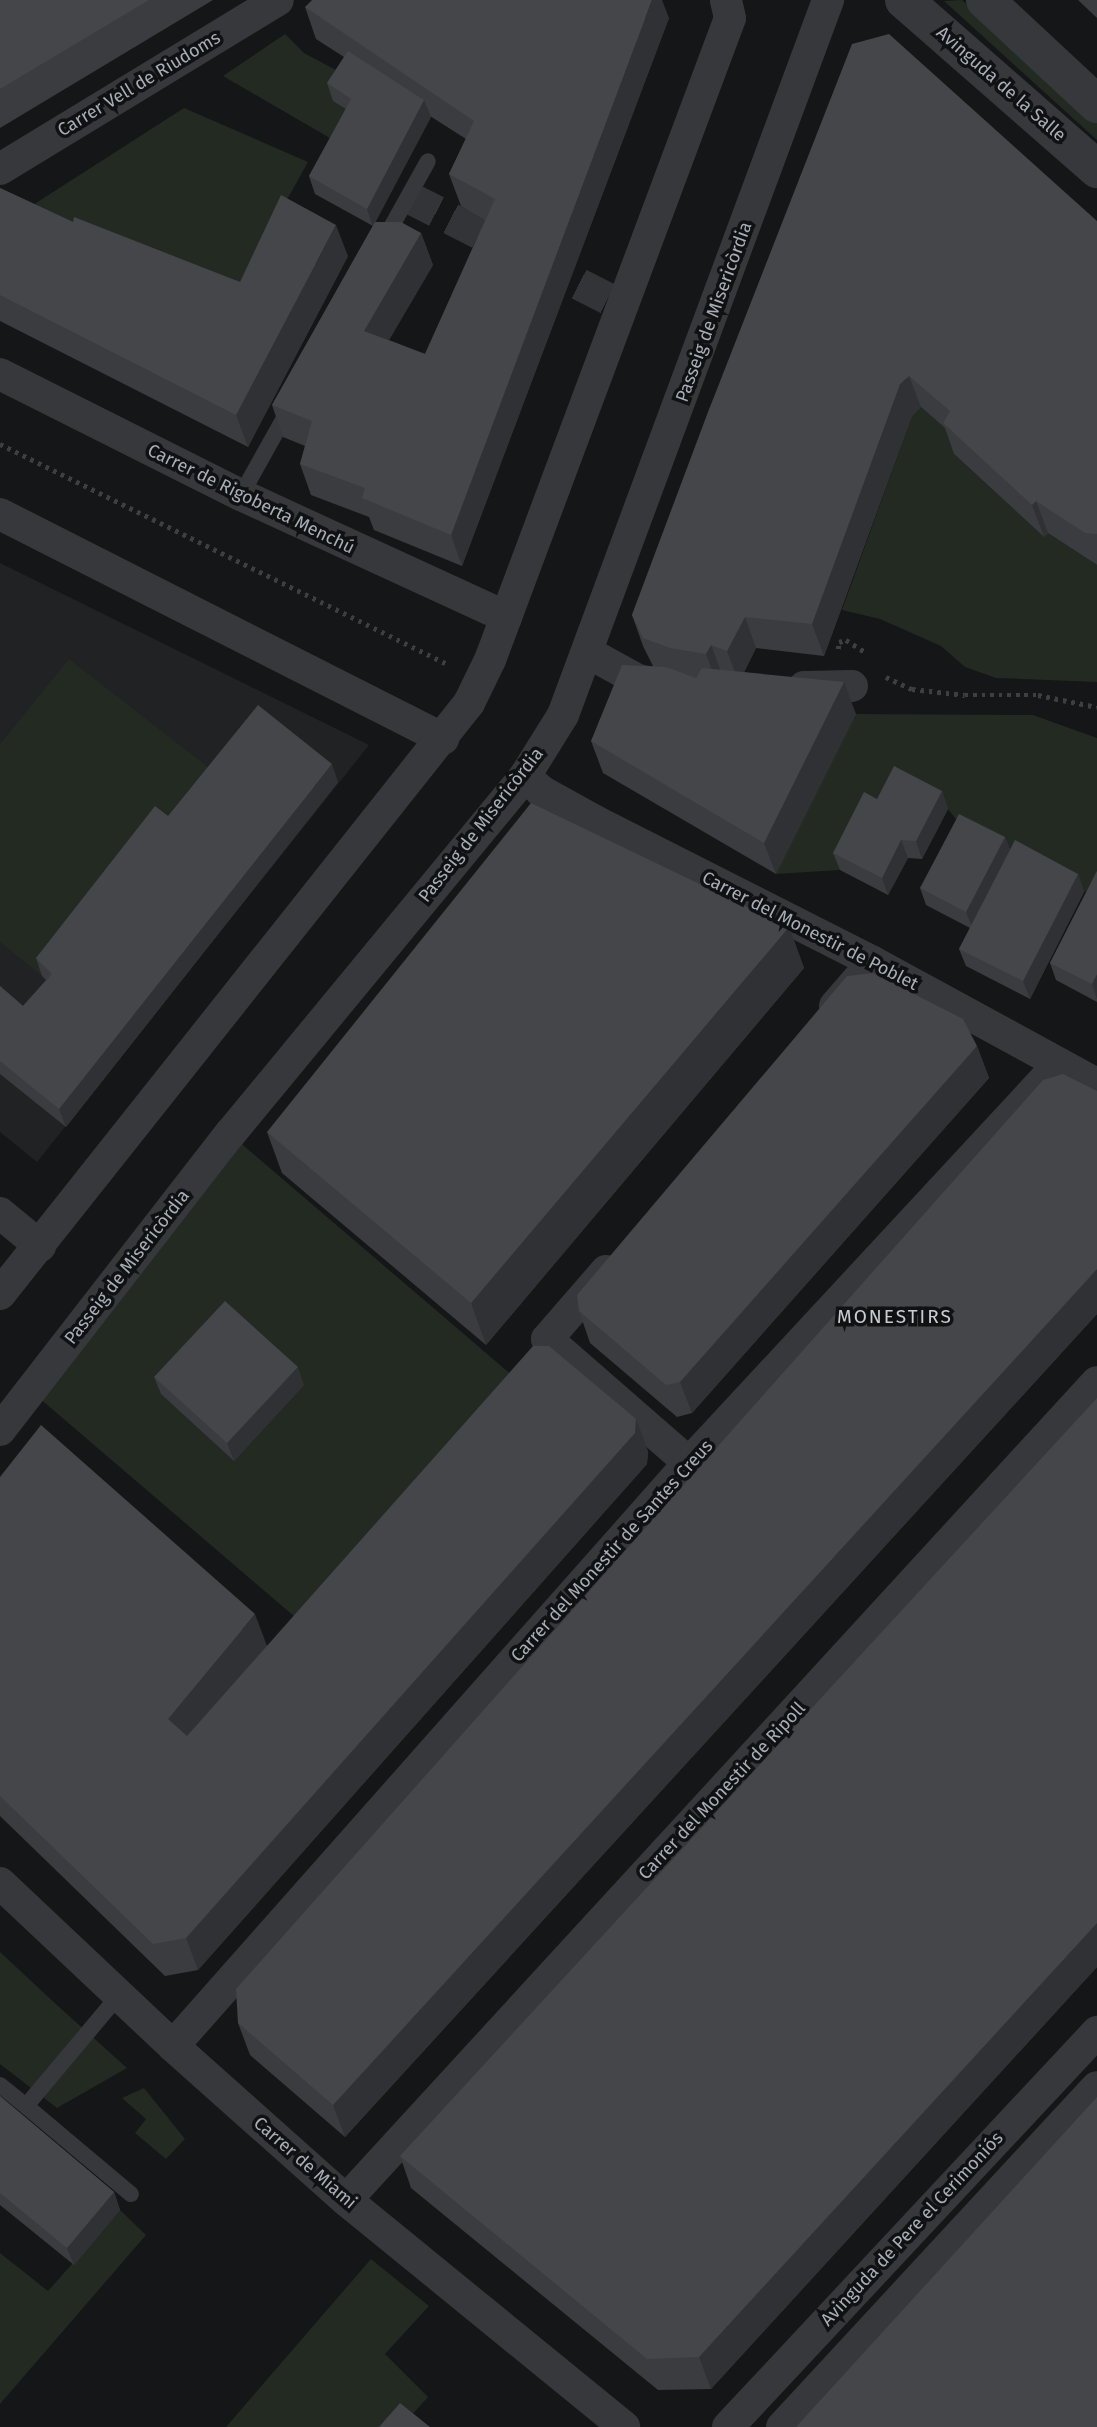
<!DOCTYPE html>
<html>
<head>
<meta charset="utf-8">
<style>
	body { margin:0 }
	#map { position:relative; width:1097px; height:2427px; overflow:hidden; background:#151617; font-family:"Fira Sans",sans-serif }
	div>[style] { position:absolute }
	[style*='--x'] { left:calc(var(--x)*1px); top:calc(var(--y)*1px); width:calc(var(--w)*1px); rotate:calc(var(--a)*1deg) }
	.built>* { inset:0; background:#212224 }
	.green>* { inset:0; background:#222a22 }
	.minor-tunnel>* { height:32px; margin-top:-16px; transform-origin:0; background:repeating-linear-gradient(90deg,#323437 0 32px,transparent 0 48px) }
	.path>* { height:4.5px; margin-top:-2.25px; transform-origin:0; background:repeating-linear-gradient(90deg,#3d3f43 0 3.5px,transparent 0 8.5px) }
	.service>* { height:16px; margin:-8px; padding:0 8px; transform-origin:8px; border-radius:8px; background:#36383c }
	.minor>* { height:32px; margin:-16px; padding:0 16px; transform-origin:16px; border-radius:16px; background:#36383c }
	.tertiary>* { height:38px; margin:-19px; padding:0 19px; transform-origin:19px; border-radius:19px; background:#36383c }
	.wall>* { inset:0; background:#3a3c40 }
	.shaded-wall>* { inset:0; background:#303134 }
	.building>* { inset:0; background:#44464a }
	span { translate:-50% -50%; white-space:nowrap; text-align:center; line-height:1.15; -webkit-text-stroke:7px #101112; paint-order:stroke }
	.street-label { font-size:18px; color:#a8aeb7 }
	.neighbourhood-label { font-size:19px; color:#c8cdd3; letter-spacing:2px }
</style>
</head>
<body>
<div id="map">
	<div class="built">
		<div style="clip-path:polygon(0 563px,369px 745px,37px 1162px,0 1132px)"></div>
	</div>
	<div class="green">
		<div style="clip-path:polygon(962px 0,1097px 122px,1097px 140px,944px 1px)"></div>
		<div style="clip-path:polygon(285px 34px,304px 53px,349px 77px,358px 117px,342px 145px,223px 76px)"></div>
		<div style="clip-path:polygon(184px 108px,308px 162px,279px 214px,252px 314px,11px 219px)"></div>
		<div style="clip-path:polygon(921px 407px,962px 442px,955px 455px,1044px 537px,1048px 533px,1097px 565px,1097px 682px,996px 678px,965px 667px,941px 646px,880px 619px,842px 610px,912px 416px)"></div>
		<div style="clip-path:polygon(69px 659px,208px 767px,42px 976px,0 942px,0 744px)"></div>
		<div style="clip-path:polygon(856px 714px,1033px 715px,1097px 738px,1097px 886px,1084px 892px,965px 831px,948px 809px,840px 870px,776px 874px)"></div>
		<div style="clip-path:polygon(230px 1134px,534px 1394px,316px 1635px,31px 1391px)"></div>
		<div style="clip-path:polygon(0 1952px,58px 2006px,127px 2068px,57px 2108px,0 2064px)"></div>
		<div style="clip-path:polygon(144px 2088px,185px 2139px,166px 2159px,135px 2133px,146px 2119px,122px 2098px)"></div>
		<div style="clip-path:polygon(120px 2210px,146px 2235px,0 2404px,0 2253px,48px 2291px)"></div>
		<div style="clip-path:polygon(371px 2259px,429px 2306px,385px 2354px,428px 2397px,401px 2427px,226px 2427px)"></div>
	</div>
	<div class="minor-tunnel">
		<div style="--x:408;--y:197;--w:242;--a:27"></div>
	</div>
	<div class="path">
		<div style="--x:0;--y:444;--w:499;--a:26.2"></div>
		<div style="--x:838;--y:649;--w:7;--a:-82"></div>
		<div style="--x:839;--y:642;--w:7;--a:-16"></div>
		<div style="--x:846;--y:640;--w:22;--a:32"></div>
		<div style="--x:886;--y:677;--w:29;--a:25"></div>
		<div style="--x:912;--y:689;--w:53;--a:6.5"></div>
		<div style="--x:965;--y:695;--w:73;--a:0"></div>
		<div style="--x:1038;--y:695;--w:60;--a:11.5"></div>
	</div>
	<div class="service">
		<div style="--x:384;--y:240;--w:90;--a:-60.9"></div>
		<div style="--x:241;--y:495;--w:98;--a:-60.8"></div>
		<div style="--x:0;--y:2085;--w:33;--a:39"></div>
		<div style="--x:26;--y:2106;--w:145;--a:-50"></div>
		<div style="--x:26;--y:2106;--w:137;--a:40"></div>
	</div>
	<div class="minor">
		<div style="--x:0;--y:169;--w:325;--a:-31.3"></div>
		<div style="--x:0;--y:374;--w:270;--a:26.7"></div>
		<div style="--x:241;--y:495;--w:292;--a:24.7"></div>
		<div style="--x:0;--y:514;--w:497;--a:26.9"></div>
		<div style="--x:587;--y:652;--w:58;--a:28.8"></div>
		<div style="--x:638;--y:680;--w:21;--a:11"></div>
		<div style="--x:804;--y:687;--w:48;--a:-1.2"></div>
		<div style="--x:525;--y:776;--w:22;--a:43"></div>
		<div style="--x:541;--y:791;--w:64;--a:29"></div>
		<div style="--x:597;--y:822;--w:309;--a:26.9"></div>
		<div style="--x:873;--y:962;--w:255;--a:28.6"></div>
		<div style="--x:835;--y:1006;--w:58;--a:-49.2"></div>
		<div style="--x:0;--y:1213;--w:52;--a:39.5"></div>
		<div style="--x:606;--y:1271;--w:90;--a:130.9"></div>
		<div style="--x:547;--y:1339;--w:189;--a:41.1"></div>
		<div style="--x:0;--y:1294;--w:754;--a:-51.57"></div>
		<div style="--x:469;--y:703;--w:48;--a:-64"></div>
		<div style="--x:490;--y:660;--w:685;--a:-69.5"></div>
		<div style="--x:730;--y:18;--w:18;--a:-103"></div>
		<div style="--x:0;--y:1430;--w:375;--a:-52.2"></div>
		<div style="--x:230;--y:1134;--w:464;--a:-50.5"></div>
		<div style="--x:525;--y:776;--w:72;--a:-58.1"></div>
		<div style="--x:563;--y:715;--w:763;--a:-69.66"></div>
		<div style="--x:0;--y:1883;--w:238;--a:43.3"></div>
		<div style="--x:173;--y:2046;--w:232;--a:41.7"></div>
		<div style="--x:346;--y:2200;--w:359;--a:39.2"></div>
		<div style="--x:173;--y:2046;--w:779;--a:-48.49"></div>
		<div style="--x:689;--y:1463;--w:544;--a:-47.16"></div>
		<div style="--x:346;--y:2200;--w:1110;--a:-47.45"></div>
		<div style="--x:728;--y:2427;--w:541;--a:-46.95"></div>
		<div style="--x:782;--y:2427;--w:463;--a:-47.2"></div>
	</div>
	<div class="tertiary">
		<div style="--x:904;--y:0;--w:257;--a:41.2"></div>
		<div style="--x:985;--y:0;--w:153;--a:42.9"></div>
	</div>
	<div class="wall">
		<div style="clip-path:polygon(0 0,213px 0,0 128px)"></div>
		<div style="clip-path:polygon(1078px 0,1097px 0,1097px 18px)"></div>
		<div style="clip-path:polygon(evenodd,305px 7px,669px 18px,462px 566px,374px 530px,369px 517px,311px 495px,300px 464px,305px 446px,283px 437px,272px 405px,373px 226px,315px 194px,309px 176px,346px 109px,333px 101px,327px 83px,344px 57px,316px 39px,305px 7px,430px 116px,466px 139px,449px 174px,461px 206px,485px 220px,425px 354px,389px 340px,433px 265px,421px 233px,375px 222px,431px 117px,430px 116px)"></div>
		<div style="clip-path:polygon(0 188px,73px 222px,240px 282px,348px 256px,248px 447px,0 321px)"></div>
		<div style="clip-path:polygon(1097px 221px,1097px 565px,1048px 533px,1044px 537px,954px 454px,945px 428px,921px 407px,912px 416px,824px 656px,756px 648px,744px 672px,856px 714px,776px 874px,603px 773px,591px 741px,653px 666px,643px 646px,632px 615px,710px 407px)"></div>
		<div style="clip-path:polygon(338px 782px,66px 1127px,0 1074px,0 986px,23px 1006px,46px 980px,42px 976px,36px 958px,168px 816px)"></div>
		<div style="clip-path:polygon(942px 791px,948px 809px,922px 859px,908px 858px,888px 895px,840px 870px,833px 853px,877px 799px)"></div>
		<div style="clip-path:polygon(1005px 837px,1010px 850px,1078px 874px,1084px 892px,1030px 999px,966px 966px,959px 949px,970px 928px,926px 905px,920px 888px)"></div>
		<div style="clip-path:polygon(1097px 871px,1097px 1002px,1056px 980px,1050px 963px)"></div>
		<div style="clip-path:polygon(789px 927px,804px 968px,486px 1345px,282px 1173px,267px 1132px)"></div>
		<div style="clip-path:polygon(977px 1046px,989px 1078px,692px 1413px,677px 1417px,590px 1343px,579px 1311px)"></div>
		<div style="clip-path:polygon(1097px 1091px,1097px 1314px,345px 2137px,250px 2055px,238px 2023px)"></div>
		<div style="clip-path:polygon(154px 1377px,304px 1385px,234px 1461px,161px 1394px)"></div>
		<div style="clip-path:polygon(1097px 1398px,1097px 1967px,711px 2389px,658px 2390px,411px 2188px,400px 2156px)"></div>
		<div style="clip-path:polygon(648px 1451px,647px 1464px,198px 1970px,165px 1976px,0 1816px,0 1477px,267px 1646px)"></div>
		<div style="clip-path:polygon(0 2096px,114px 2192px,120px 2210px,74px 2265px,0 2205px)"></div>
	</div>
	<div class="shaded-wall">
		<div style="clip-path:polygon(652px 0,662px 0,669px 18px,462px 566px,451px 535px)"></div>
		<div style="clip-path:polygon(424px 100px,431px 117px,373px 227px,367px 209px)"></div>
		<div style="clip-path:polygon(336px 225px,348px 256px,248px 447px,236px 415px)"></div>
		<div style="clip-path:polygon(421px 233px,433px 265px,376px 362px,364px 331px)"></div>
		<div style="clip-path:polygon(909px 376px,921px 407px,912px 416px,824px 656px,812px 624px,900px 384px)"></div>
		<div style="clip-path:polygon(1036px 501px,1048px 533px,1044px 537px,1032px 505px)"></div>
		<div style="clip-path:polygon(745px 617px,756px 648px,739px 683px,727px 651px)"></div>
		<div style="clip-path:polygon(711px 645px,723px 677px,718px 686px,706px 654px)"></div>
		<div style="clip-path:polygon(844px 682px,856px 714px,776px 874px,764px 843px)"></div>
		<div style="clip-path:polygon(332px 764px,338px 782px,66px 1127px,59px 1109px)"></div>
		<div style="clip-path:polygon(942px 791px,948px 809px,922px 859px,916px 841px)"></div>
		<div style="clip-path:polygon(1005px 837px,1012px 855px,973px 930px,966px 912px)"></div>
		<div style="clip-path:polygon(901px 840px,908px 858px,888px 895px,882px 878px)"></div>
		<div style="clip-path:polygon(1078px 874px,1084px 892px,1030px 999px,1023px 981px)"></div>
		<div style="clip-path:polygon(789px 927px,804px 968px,486px 1345px,471px 1303px)"></div>
		<div style="clip-path:polygon(1097px 974px,1097px 999px,1092px 984px)"></div>
		<div style="clip-path:polygon(977px 1046px,989px 1078px,692px 1413px,680px 1382px)"></div>
		<div style="clip-path:polygon(1097px 1269px,1097px 1314px,345px 2137px,333px 2105px)"></div>
		<div style="clip-path:polygon(298px 1367px,304px 1385px,234px 1461px,227px 1443px)"></div>
		<div style="clip-path:polygon(636px 1419px,648px 1451px,647px 1464px,198px 1970px,186px 1938px)"></div>
		<div style="clip-path:polygon(255px 1614px,267px 1646px,179px 1751px,168px 1719px)"></div>
		<div style="clip-path:polygon(1097px 1923px,1097px 1967px,711px 2389px,699px 2357px)"></div>
		<div style="clip-path:polygon(114px 2192px,120px 2210px,74px 2265px,67px 2248px)"></div>
	</div>
	<div class="building">
		<div style="clip-path:polygon(0 0,149px 0,0 89px)"></div>
		<div style="clip-path:polygon(312px 0,652px 0,451px 535px,362px 498px,365px 488px,300px 464px,312px 421px,272px 405px,375px 222px,401px 222px,421px 233px,364px 331px,425px 354px,495px 199px,449px 174px,474px 121px,305px 7px)"></div>
		<div style="clip-path:polygon(889px 34px,1097px 221px,1097px 534px,1085px 533px,1036px 501px,1032px 505px,943px 423px,950px 411px,909px 376px,900px 384px,812px 624px,745px 617px,727px 651px,711px 645px,706px 654px,670px 648px,643px 638px,632px 615px,710px 407px,852px 44px)"></div>
		<div style="clip-path:polygon(348px 51px,424px 100px,367px 209px,309px 176px,351px 99px,327px 83px)"></div>
		<div style="clip-path:polygon(0 188px,73px 222px,74px 217px,240px 282px,281px 195px,336px 225px,236px 415px,0 295px)"></div>
		<div style="clip-path:polygon(622px 665px,666px 667px,696px 678px,702px 668px,844px 682px,764px 843px,591px 741px)"></div>
		<div style="clip-path:polygon(258px 705px,332px 764px,59px 1109px,0 1061px,0 986px,23px 1006px,52px 974px,36px 958px,155px 806px,168px 816px)"></div>
		<div style="clip-path:polygon(894px 766px,942px 791px,916px 841px,901px 840px,882px 878px,833px 853px,864px 792px,877px 799px)"></div>
		<div style="clip-path:polygon(531px 803px,789px 927px,471px 1303px,267px 1132px)"></div>
		<div style="clip-path:polygon(959px 814px,1005px 837px,966px 912px,920px 888px)"></div>
		<div style="clip-path:polygon(1015px 840px,1078px 874px,1023px 981px,959px 949px)"></div>
		<div style="clip-path:polygon(1097px 871px,1097px 974px,1092px 984px,1050px 963px)"></div>
		<div style="clip-path:polygon(873px 973px,963px 1019px,977px 1046px,680px 1382px,666px 1385px,579px 1311px,577px 1295px,847px 976px)"></div>
		<div style="clip-path:polygon(1063px 1074px,1097px 1091px,1097px 1269px,333px 2105px,238px 2023px,236px 1989px,1043px 1080px)"></div>
		<div style="clip-path:polygon(225px 1301px,298px 1367px,227px 1443px,154px 1377px)"></div>
		<div style="clip-path:polygon(533px 1346px,549px 1346px,636px 1419px,635px 1433px,186px 1938px,153px 1944px,0 1796px,0 1477px,41px 1425px,255px 1614px,168px 1719px,187px 1736px)"></div>
		<div style="clip-path:polygon(1097px 1398px,1097px 1923px,699px 2357px,647px 2359px,400px 2156px)"></div>
		<div style="clip-path:polygon(0 2096px,114px 2192px,67px 2248px,0 2193px)"></div>
		<div style="clip-path:polygon(1097px 2097px,1097px 2427px,796px 2427px)"></div>
		<div style="clip-path:polygon(400px 2403px,430px 2427px,379px 2427px)"></div>
	</div>
	<div class="street-label">
		<span style="left:139px;top:84px;rotate:-31deg">Carrer Vell de Riudoms</span>
		<span style="left:1001px;top:84px;rotate:41deg">Avinguda de la Salle</span>
		<span style="left:714px;top:312px;rotate:-70deg">Passeig de Misericòrdia</span>
		<span style="left:251px;top:499px;rotate:26deg">Carrer de Rigoberta Menchú</span>
		<span style="left:481px;top:825px;rotate:-52deg">Passeig de Misericòrdia</span>
		<span style="left:810px;top:931px;rotate:27deg">Carrer del Monestir de Poblet</span>
		<span style="left:127px;top:1267px;rotate:-52deg">Passeig de Misericòrdia</span>
		<span style="left:612px;top:1551px;rotate:-48deg">Carrer del Monestir de Santes Creus</span>
		<span style="left:722px;top:1791px;rotate:-47deg">Carrer del Monestir de Ripoll</span>
		<span style="left:305px;top:2163px;rotate:41deg">Carrer de Miami</span>
		<span style="left:912px;top:2229px;rotate:-47deg">Avinguda de Pere el Cerimoniós</span>
	</div>
	<div class="neighbourhood-label">
		<span style="left:895px;top:1317px">MONESTIRS</span>
	</div>
</div>
</body>
</html>
